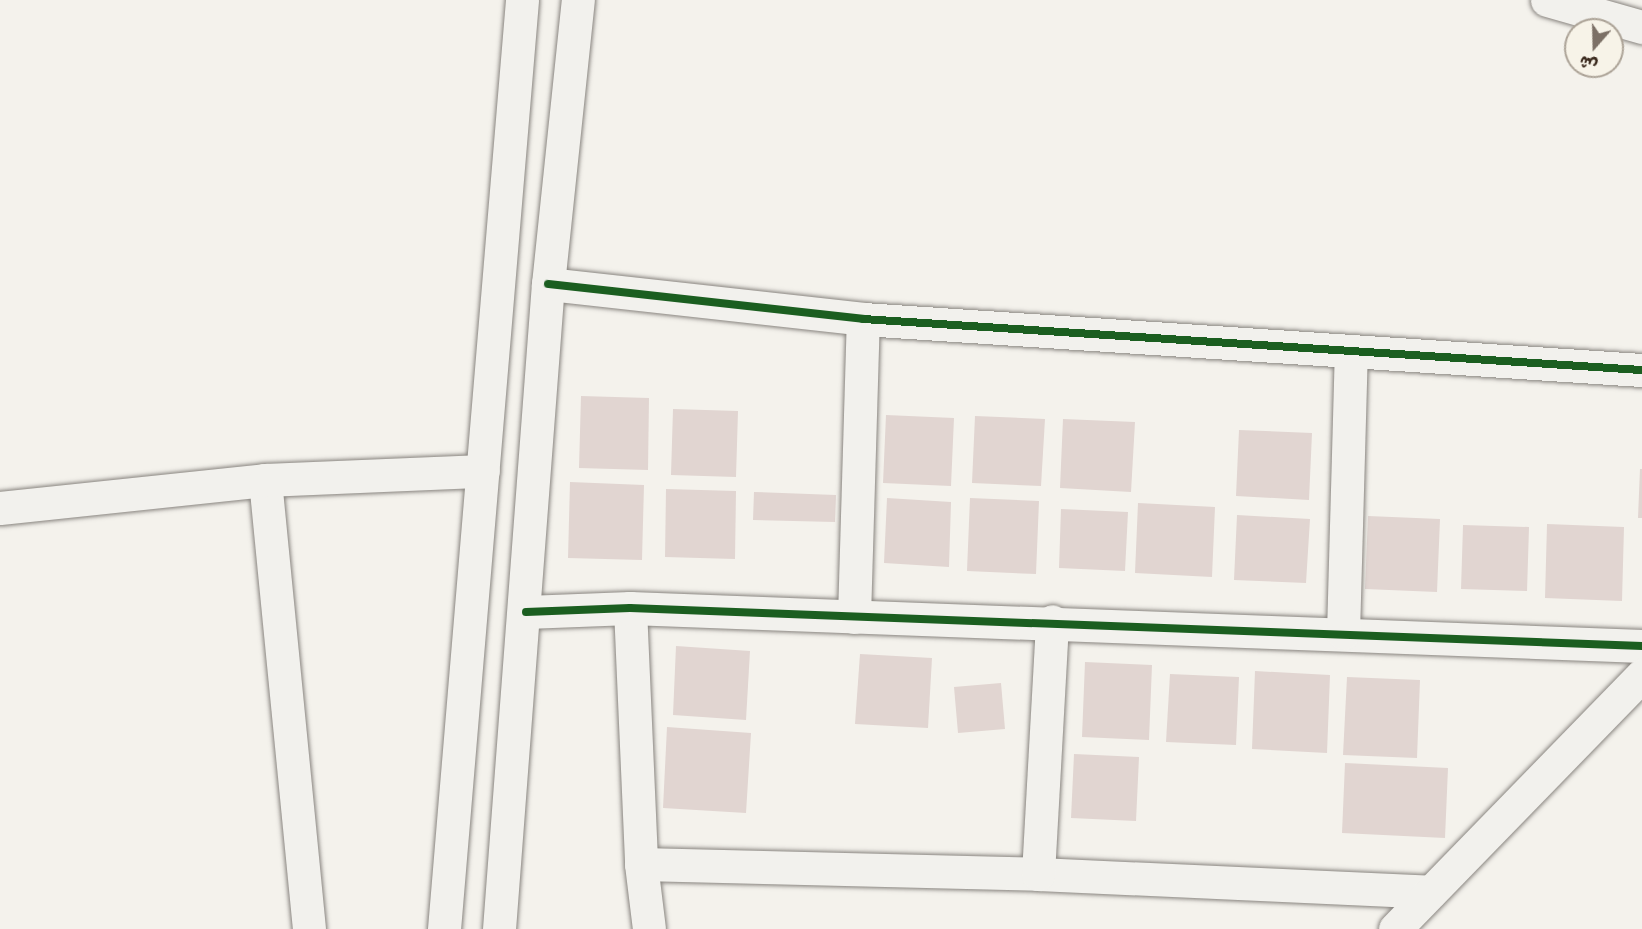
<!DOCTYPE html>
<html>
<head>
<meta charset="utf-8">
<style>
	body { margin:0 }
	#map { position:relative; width:1642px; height:929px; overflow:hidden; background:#f4f2ec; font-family:Pangolin,"Playpen Sans Arabic",sans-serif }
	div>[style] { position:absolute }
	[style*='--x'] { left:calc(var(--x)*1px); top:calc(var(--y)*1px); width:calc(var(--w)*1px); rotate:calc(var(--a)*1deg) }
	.building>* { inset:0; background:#e1d5d1 }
	.roads { filter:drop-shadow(0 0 2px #898580) drop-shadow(0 0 2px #898580) }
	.minor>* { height:33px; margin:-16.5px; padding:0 16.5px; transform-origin:16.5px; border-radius:16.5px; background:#f2f1ed }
	.major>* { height:33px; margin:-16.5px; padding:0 16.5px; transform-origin:16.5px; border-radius:16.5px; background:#f2f1ed }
	.cycleway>* { height:8px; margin:-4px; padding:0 4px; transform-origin:4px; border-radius:4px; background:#1b5e20 }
	span { translate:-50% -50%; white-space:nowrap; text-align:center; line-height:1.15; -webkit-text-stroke:4.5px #f7f3e8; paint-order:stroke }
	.north { position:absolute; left:1564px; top:18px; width:60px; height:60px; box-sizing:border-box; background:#f7f3e8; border:2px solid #aca397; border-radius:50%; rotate:200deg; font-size:16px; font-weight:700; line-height:24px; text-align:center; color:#3b2a1e }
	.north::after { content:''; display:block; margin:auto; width:21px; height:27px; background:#7c7066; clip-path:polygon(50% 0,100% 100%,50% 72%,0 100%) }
</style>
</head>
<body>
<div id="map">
	<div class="building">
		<div style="clip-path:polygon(581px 396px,649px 398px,648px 470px,579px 468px)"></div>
		<div style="clip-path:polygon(673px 409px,738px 411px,736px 477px,671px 475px)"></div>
		<div style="clip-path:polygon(886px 415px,954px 418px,951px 486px,883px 483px)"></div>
		<div style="clip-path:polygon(975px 416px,1045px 419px,1041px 486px,972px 483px)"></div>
		<div style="clip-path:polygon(1063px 419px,1135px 422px,1131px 492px,1060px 488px)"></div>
		<div style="clip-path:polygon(1239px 430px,1312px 433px,1309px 500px,1236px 496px)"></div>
		<div style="clip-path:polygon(1640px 469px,1642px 469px,1642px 518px,1638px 518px)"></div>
		<div style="clip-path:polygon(570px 482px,644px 485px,642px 560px,568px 558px)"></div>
		<div style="clip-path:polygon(666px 489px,736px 491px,735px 559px,665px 557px)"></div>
		<div style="clip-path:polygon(754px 492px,836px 495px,835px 522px,753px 520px)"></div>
		<div style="clip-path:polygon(887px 498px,951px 502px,949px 567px,884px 563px)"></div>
		<div style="clip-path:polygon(970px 498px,1039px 501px,1036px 574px,967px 571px)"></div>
		<div style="clip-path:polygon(1138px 503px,1215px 507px,1212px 577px,1135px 573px)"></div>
		<div style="clip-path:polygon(1061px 509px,1128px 512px,1125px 571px,1059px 568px)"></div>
		<div style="clip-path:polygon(1237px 515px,1310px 519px,1306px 583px,1234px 580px)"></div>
		<div style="clip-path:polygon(1368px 516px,1440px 519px,1437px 592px,1365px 589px)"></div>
		<div style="clip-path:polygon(1547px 524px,1624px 527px,1622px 601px,1545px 598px)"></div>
		<div style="clip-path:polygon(1463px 525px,1529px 527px,1527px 591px,1461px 589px)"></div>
		<div style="clip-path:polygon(676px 646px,750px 651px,746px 720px,673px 715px)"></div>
		<div style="clip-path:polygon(860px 654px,932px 658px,928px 728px,855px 724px)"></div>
		<div style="clip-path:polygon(1085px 662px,1152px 665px,1149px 740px,1082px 737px)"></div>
		<div style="clip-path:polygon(1255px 671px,1330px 675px,1327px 753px,1252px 749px)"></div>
		<div style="clip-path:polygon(1170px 674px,1239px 677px,1236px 745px,1166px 742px)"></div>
		<div style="clip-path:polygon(1347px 677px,1420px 680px,1417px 758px,1343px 755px)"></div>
		<div style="clip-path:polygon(1001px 683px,1005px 729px,958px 733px,954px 687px)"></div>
		<div style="clip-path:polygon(667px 727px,751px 733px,746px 813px,663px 808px)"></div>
		<div style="clip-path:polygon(1074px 754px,1139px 757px,1136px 821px,1071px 818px)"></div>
		<div style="clip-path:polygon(1345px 763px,1448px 768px,1445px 838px,1342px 833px)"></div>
	</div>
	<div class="roads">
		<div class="minor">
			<div style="--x:548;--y:284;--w:317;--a:6.3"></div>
			<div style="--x:863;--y:319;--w:781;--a:3.75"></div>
			<div style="--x:265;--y:480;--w:451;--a:84.4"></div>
			<div style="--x:0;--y:508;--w:266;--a:-6"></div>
			<div style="--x:265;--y:480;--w:218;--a:-2.4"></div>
			<div style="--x:630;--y:608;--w:256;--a:87.5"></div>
			<div style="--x:641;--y:864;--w:65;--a:83"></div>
			<div style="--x:526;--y:612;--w:104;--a:-2.2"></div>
			<div style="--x:630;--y:608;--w:1013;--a:2.15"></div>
			<div style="--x:854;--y:617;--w:298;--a:-88.3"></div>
			<div style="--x:1343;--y:633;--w:282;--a:-88.4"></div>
			<div style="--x:641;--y:864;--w:397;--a:1.4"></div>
			<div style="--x:1038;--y:874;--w:393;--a:2.6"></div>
			<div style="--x:1038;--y:874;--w:253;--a:-86.8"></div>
			<div style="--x:444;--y:929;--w:932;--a:-85.2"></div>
			<div style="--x:499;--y:929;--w:647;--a:-85.66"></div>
			<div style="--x:548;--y:284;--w:286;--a:-84"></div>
			<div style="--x:1395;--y:929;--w:354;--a:-45.8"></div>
		</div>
		<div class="major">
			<div style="--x:1547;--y:0;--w:99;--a:15.9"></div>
		</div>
	</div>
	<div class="cycleway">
		<div style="--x:548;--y:284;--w:317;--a:6.3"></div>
		<div style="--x:863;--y:319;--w:781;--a:3.75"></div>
		<div style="--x:526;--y:612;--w:104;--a:-2.2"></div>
		<div style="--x:630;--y:608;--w:1013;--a:2.15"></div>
	</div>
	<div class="north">ش</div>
</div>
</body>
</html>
